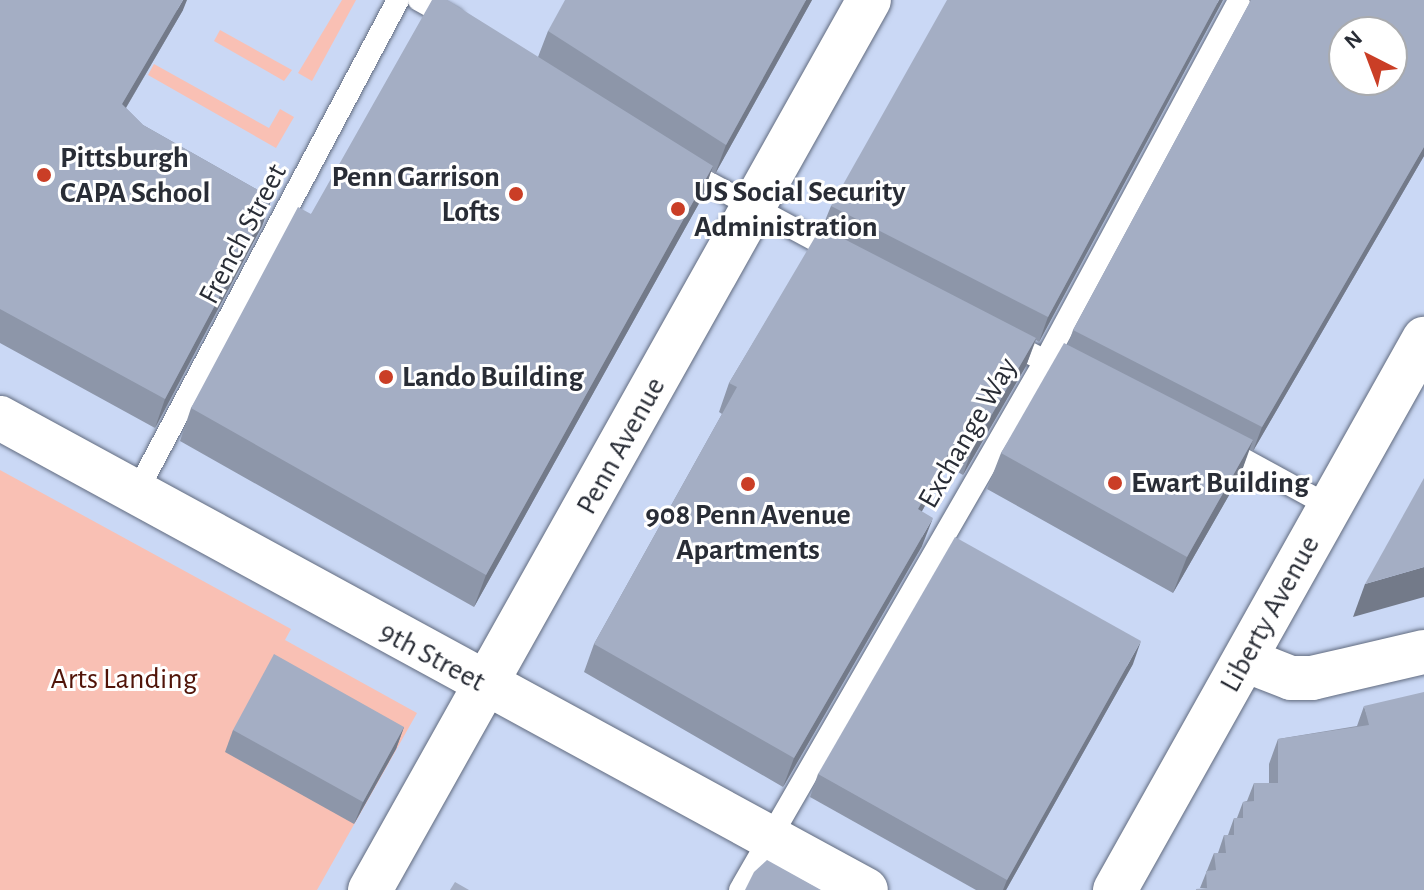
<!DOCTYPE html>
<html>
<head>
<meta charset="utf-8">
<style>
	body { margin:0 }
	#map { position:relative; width:1424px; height:890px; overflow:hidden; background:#d9e4fb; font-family:"Alegreya Sans",sans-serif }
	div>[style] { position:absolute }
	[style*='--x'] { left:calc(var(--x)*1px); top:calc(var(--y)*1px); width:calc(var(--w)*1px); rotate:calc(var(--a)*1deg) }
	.built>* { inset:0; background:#cad8f5 }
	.green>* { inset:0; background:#f9c0b4 }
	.roads { filter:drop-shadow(0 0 2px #616b7f) drop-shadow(0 0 2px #616b7f) }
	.service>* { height:22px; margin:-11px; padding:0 11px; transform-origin:11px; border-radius:11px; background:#fff }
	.tertiary>* { height:44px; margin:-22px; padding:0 22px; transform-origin:22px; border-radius:22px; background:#fff }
	.secondary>* { height:44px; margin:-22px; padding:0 22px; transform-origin:22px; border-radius:22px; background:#fff }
	.primary>* { height:44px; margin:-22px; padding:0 22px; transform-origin:22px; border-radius:22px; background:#fff }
	.wall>* { inset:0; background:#8d96a9 }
	.shaded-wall>* { inset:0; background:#737a89 }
	.building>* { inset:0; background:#a4aec4 }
	.dots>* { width:22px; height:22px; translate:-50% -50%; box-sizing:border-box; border:4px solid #fff; border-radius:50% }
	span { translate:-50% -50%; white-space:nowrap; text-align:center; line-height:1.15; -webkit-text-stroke:6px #fff; paint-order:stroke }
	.poi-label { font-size:30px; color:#292d36; font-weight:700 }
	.left { translate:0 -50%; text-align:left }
	.right { translate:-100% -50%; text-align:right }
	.street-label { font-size:30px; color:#292d36 }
	.park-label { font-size:30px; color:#511409 }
	.north { position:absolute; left:1328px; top:16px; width:80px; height:80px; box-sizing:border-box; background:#fff; border:2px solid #a9abaf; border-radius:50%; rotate:318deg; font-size:22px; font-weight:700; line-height:32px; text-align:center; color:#292d36 }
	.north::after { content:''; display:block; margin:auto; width:28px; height:36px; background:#ca3e26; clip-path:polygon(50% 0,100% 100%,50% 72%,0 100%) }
</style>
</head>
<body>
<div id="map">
	<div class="built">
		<div style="clip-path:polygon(evenodd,0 0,1424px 0,1424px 890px,0 890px,0 0,1344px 32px,1392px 32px,1392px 80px,1344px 80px,1344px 32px)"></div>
	</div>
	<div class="green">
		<div style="clip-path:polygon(342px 0,356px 0,312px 81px,298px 73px)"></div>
		<div style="clip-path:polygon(220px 30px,292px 70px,284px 81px,214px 41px)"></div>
		<div style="clip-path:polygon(154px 64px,269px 128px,280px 109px,294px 117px,276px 148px,148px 75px)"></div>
		<div style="clip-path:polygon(0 470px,291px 629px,285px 640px,417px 713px,317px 890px,0 890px)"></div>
	</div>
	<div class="roads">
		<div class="service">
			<div style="--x:419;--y:0;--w:39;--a:29"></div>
			<div style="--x:683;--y:169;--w:177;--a:28.3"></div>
			<div style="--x:1004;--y:340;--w:82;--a:26.9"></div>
			<div style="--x:1219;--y:446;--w:125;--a:28.6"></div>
			<div style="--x:136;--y:493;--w:558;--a:-62.01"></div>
			<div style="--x:740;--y:890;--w:611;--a:-60.03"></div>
			<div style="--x:1045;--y:361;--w:410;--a:-61.7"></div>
		</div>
		<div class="tertiary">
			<div style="--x:0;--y:418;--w:986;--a:28.59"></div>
			<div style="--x:370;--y:890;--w:1020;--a:-60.72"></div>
		</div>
		<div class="secondary">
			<div style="--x:1245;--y:660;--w:49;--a:21.4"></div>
			<div style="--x:1291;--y:678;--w:21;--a:0"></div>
			<div style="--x:1312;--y:678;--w:115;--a:-13.1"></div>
		</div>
		<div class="primary">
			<div style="--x:1115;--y:890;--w:632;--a:-60.72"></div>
		</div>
	</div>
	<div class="wall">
		<div style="clip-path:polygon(0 0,183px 10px,126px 108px,143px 125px,272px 198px,262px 226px,155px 428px,0 343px)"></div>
		<div style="clip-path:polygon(812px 0,715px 174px,711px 171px,702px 198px,474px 607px,180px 441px,191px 408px,311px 214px,538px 57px,548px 31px)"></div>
		<div style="clip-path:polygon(1223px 0,1039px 342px,1036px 340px,1026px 366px,963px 475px,947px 466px,922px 511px,922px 546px,783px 787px,584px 672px,594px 644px,722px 414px,719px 412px,729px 383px,822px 228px,831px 206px)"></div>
		<div style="clip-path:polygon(1249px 0,1424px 0,1424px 156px,1253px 451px,1249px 449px,1240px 476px,1173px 593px,987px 489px,1001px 453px,1068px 345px,1073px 330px,1250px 2px)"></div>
		<div style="clip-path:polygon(1133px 664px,1006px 890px,976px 890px,810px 797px,818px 774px)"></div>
		<div style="clip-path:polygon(1364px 706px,1424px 890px,1200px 888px,1214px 853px,1218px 853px,1224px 835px,1228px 835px,1234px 818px,1237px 818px,1243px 802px,1247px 801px,1254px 783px,1269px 783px,1269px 764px,1278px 739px,1357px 726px)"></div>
		<div style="clip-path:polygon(404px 727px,396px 749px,354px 824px,225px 752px,233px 730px)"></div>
	</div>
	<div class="shaded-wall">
		<div style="clip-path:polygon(183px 0,187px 0,183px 10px,111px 133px,122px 104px)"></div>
		<div style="clip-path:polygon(806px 0,812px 0,715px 174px,726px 145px)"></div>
		<div style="clip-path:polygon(1219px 0,1223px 0,1039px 342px,1048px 317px)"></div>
		<div style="clip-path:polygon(1424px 147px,1424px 156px,1253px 451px,1262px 427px)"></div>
		<div style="clip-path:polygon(713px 166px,702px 198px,474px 607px,486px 575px)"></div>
		<div style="clip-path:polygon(272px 198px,262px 226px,155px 428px,165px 399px)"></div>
		<div style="clip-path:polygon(1036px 338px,1026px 366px,963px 475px,973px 447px)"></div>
		<div style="clip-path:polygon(957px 438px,947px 466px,907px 538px,918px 509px)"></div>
		<div style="clip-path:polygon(1253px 440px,1240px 476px,1173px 593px,1187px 557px)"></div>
		<div style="clip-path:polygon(933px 518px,922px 546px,783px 787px,794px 758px)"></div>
		<div style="clip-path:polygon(1424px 567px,1424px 597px,1353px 617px,1365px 584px)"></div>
		<div style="clip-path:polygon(1141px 641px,1133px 664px,1006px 890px,1003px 890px,1007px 880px)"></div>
		<div style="clip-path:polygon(404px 727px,396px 749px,354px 824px,363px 802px)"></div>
	</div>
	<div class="building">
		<div style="clip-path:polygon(0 0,183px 0,122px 104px,143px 125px,272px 198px,165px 399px,0 309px)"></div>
		<div style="clip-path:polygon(432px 0,447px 0,713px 166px,486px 575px,191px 408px,298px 207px,311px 214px)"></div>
		<div style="clip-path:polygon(565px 0,806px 0,726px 145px,548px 31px)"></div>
		<div style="clip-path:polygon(947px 0,1219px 0,1048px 317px,831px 206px)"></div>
		<div style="clip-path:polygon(evenodd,1251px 0,1424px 0,1424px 147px,1262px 427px,1073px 330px,1251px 0,1344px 32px,1392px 32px,1392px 80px,1344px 80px,1344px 32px)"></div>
		<div style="clip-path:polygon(821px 227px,1036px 338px,973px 447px,957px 438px,918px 509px,933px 518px,794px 758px,594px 644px,737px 387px,729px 383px)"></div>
		<div style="clip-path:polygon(1064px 343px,1253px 440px,1187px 557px,1001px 453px)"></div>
		<div style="clip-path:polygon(1424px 478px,1424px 567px,1365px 584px)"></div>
		<div style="clip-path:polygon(955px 537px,1141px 641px,1007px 880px,818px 774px)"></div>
		<div style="clip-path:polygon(274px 654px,404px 727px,363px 802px,233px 730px)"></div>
		<div style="clip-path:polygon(1424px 692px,1424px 890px,1196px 890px,1196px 889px,1207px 888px,1206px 871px,1216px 870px,1214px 853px,1226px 853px,1224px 835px,1234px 835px,1234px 818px,1243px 818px,1243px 802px,1254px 801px,1254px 783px,1278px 783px,1278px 739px,1369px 725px,1364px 706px)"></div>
		<div style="clip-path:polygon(767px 860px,821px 890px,745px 890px,754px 872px)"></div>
		<div style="clip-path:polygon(455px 882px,469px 890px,450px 890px)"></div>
	</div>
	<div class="dots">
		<div style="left:44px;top:175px;background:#ca3e26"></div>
		<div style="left:516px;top:194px;background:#ca3e26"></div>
		<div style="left:678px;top:209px;background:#ca3e26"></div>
		<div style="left:386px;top:377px;background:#ca3e26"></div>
		<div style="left:1115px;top:483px;background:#ca3e26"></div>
		<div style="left:748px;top:484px;background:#ca3e26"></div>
	</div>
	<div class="poi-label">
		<span class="left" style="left:60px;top:175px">Pittsburgh<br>CAPA School</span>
		<span class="right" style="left:500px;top:194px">Penn Garrison<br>Lofts</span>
		<span class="left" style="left:694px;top:209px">US Social Security<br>Administration</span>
		<span class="left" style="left:402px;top:377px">Lando Building</span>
		<span class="left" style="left:1131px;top:483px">Ewart Building</span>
		<span style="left:748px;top:532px">908 Penn Avenue<br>Apartments</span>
	</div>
	<div class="street-label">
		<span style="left:243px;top:234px;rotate:-62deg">French Street</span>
		<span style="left:968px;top:433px;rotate:-60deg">Exchange Way</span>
		<span style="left:621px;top:446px;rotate:-61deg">Penn Avenue</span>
		<span style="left:1270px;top:614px;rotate:-61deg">Liberty Avenue</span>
		<span style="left:432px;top:657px;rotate:28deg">9th Street</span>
	</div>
	<div class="park-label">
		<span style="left:124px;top:679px">Arts Landing</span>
	</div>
	<div class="north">N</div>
</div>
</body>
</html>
